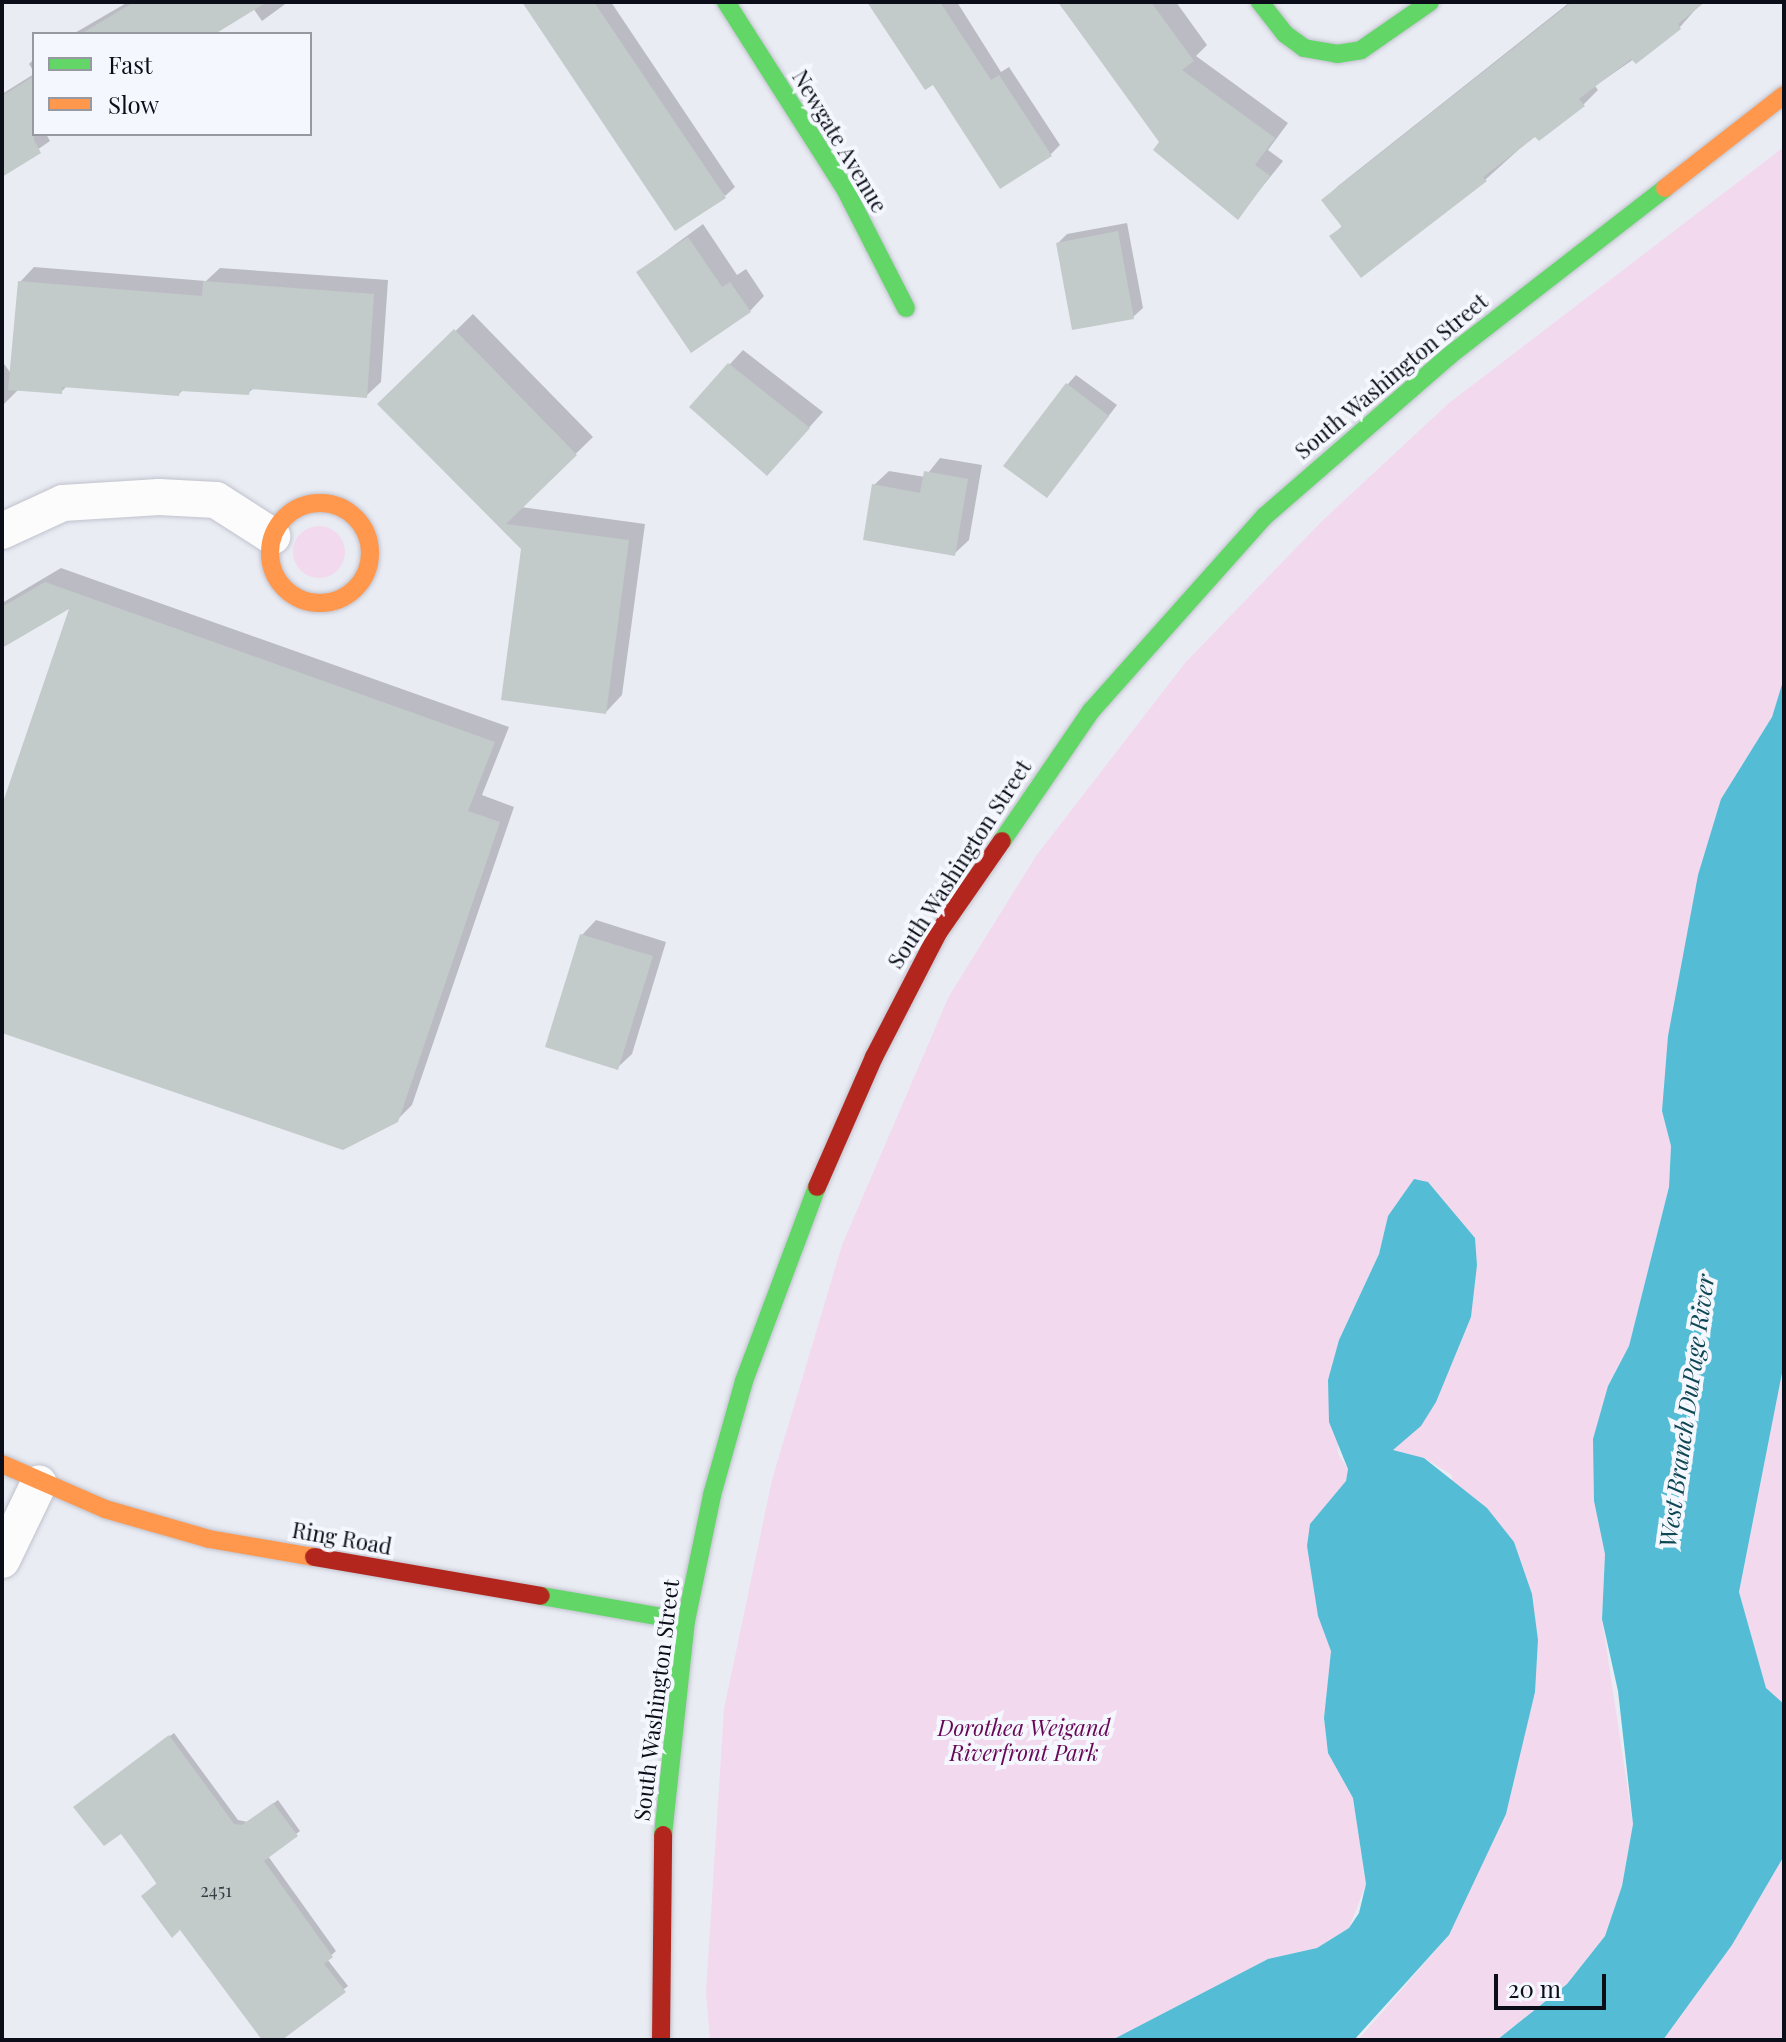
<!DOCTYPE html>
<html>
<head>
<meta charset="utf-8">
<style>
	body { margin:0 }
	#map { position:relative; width:1786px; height:2042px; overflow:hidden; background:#eaecf4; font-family:"Playfair Display",serif }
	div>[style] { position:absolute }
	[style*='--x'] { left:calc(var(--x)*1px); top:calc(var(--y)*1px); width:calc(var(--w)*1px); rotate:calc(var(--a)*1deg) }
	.green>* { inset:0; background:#f2d9ee }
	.round { border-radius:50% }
	.water>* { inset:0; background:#54bdd5 }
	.shadow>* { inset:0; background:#0003 }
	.building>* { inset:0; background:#c3cbca }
	.roads { filter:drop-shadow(0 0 2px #c0c2cc) drop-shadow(0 0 2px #c0c2cc) }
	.street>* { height:36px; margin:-18px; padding:0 18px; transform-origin:18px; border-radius:18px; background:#fcfcfd }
	.fast>* { height:18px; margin:-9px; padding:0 9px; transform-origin:9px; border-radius:9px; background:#63d668 }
	.slow>* { height:18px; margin:-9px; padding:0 9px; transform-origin:9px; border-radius:9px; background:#ff974d }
	.slow>.ring { margin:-9px; padding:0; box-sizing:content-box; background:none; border:18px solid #ff974d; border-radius:50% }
	.jam>* { height:18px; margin:-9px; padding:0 9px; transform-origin:9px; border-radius:9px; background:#b3261e }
	span { translate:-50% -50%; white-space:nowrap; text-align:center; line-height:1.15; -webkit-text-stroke:8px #f5f7fe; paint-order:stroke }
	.number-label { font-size:18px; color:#393c45 }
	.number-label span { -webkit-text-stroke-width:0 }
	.street-label { font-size:22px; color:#0b0d19 }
	.park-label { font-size:22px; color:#660655; font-style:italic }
	.water-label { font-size:24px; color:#0e4754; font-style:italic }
	.frame { position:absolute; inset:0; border:4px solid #0b0d19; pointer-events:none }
	.legend { position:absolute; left:32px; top:32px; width:280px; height:104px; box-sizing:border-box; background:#f5f7fe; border:2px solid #9799a2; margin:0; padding:10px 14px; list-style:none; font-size:24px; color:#0b0d19 }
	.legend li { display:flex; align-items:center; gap:16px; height:40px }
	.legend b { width:40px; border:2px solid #9799a2 }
	.scale { position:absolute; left:1494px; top:1974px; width:112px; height:36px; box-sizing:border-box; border:4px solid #0b0d19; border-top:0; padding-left:10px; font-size:24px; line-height:28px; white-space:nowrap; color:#0b0d19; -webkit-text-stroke:6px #f5f7fe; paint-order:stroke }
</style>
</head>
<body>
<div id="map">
	<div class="green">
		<div style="clip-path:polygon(1784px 147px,1784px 680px,1772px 717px,1721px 799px,1662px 1111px,1671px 1146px,1669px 1187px,1629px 1346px,1608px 1386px,1594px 1501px,1605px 1554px,1602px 1619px,1633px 1824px,1622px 1886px,1605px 1936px,1567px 1984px,1497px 2040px,1358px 2040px,1449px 1935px,1452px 1475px,1424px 1458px,1392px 1450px,1388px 1216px,1379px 1254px,1339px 1340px,1338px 1454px,1348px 1469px,1346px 1482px,1310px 1524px,1331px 1651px,1324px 1718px,1328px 1753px,1353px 1798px,1366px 1884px,1349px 1928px,1317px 1948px,1268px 1959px,1112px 2040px,710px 2040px,706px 1992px,724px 1709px,772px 1480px,842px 1245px,949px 996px,1036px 856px,1185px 663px,1321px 522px,1449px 403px)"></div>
		<div class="round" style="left:293px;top:526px;width:52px;height:52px"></div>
		<div style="clip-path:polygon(1784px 1363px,1784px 1704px,1766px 1689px,1739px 1592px)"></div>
		<div style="clip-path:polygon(1784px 1856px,1784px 2040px,1663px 2040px,1732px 1945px)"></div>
	</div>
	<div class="water">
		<div style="clip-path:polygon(1784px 678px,1784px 1363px,1739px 1592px,1766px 1688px,1784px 1704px,1784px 1856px,1732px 1945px,1663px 2040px,1497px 2040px,1567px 1984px,1605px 1936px,1622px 1886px,1633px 1824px,1618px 1691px,1602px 1619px,1605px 1554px,1594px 1501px,1593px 1439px,1608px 1386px,1629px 1346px,1669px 1187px,1671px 1146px,1662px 1111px,1668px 1036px,1698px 875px,1721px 799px,1772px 717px)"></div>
		<div style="clip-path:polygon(1414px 1179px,1428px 1182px,1475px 1238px,1477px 1265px,1471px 1317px,1436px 1402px,1421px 1426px,1393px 1450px,1424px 1458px,1487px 1508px,1514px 1542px,1532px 1594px,1538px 1640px,1535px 1692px,1506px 1814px,1449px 1935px,1354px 2040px,1112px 2040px,1268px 1959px,1317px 1948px,1349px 1928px,1359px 1913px,1366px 1884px,1353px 1798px,1328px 1753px,1324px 1718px,1331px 1651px,1318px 1616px,1307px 1546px,1310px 1524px,1346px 1481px,1348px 1469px,1329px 1422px,1328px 1380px,1339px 1340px,1379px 1254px,1388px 1216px)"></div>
	</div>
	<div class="shadow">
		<div style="clip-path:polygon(128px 2px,288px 2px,262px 21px,253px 8px,209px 34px,73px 34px)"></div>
		<div style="clip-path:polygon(524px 2px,611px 2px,735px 187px,725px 196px)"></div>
		<div style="clip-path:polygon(872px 2px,957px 2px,1001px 72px,1009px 67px,1060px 145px,1050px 155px,933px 83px)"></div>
		<div style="clip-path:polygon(1058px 2px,1176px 2px,1207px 45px,1196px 56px,1288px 123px,1268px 150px,1283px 161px,1238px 217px,1162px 142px)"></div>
		<div style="clip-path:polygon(1570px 2px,1702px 2px,1680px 27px,1595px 86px,1598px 90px,1583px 105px,1536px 134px,1485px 180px,1332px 236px,1343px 225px,1324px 200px,1338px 186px)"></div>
		<div style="clip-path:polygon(34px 59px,34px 72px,29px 64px)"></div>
		<div style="clip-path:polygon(34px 74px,34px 134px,46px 134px,50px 141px,2px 174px,2px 94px)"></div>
		<div style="clip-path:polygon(1127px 223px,1143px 308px,1133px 317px,1058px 243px,1067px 234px)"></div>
		<div style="clip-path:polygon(703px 224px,737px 275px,746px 269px,764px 296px,750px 311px,638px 272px)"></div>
		<div style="clip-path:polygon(34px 267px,206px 281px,220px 268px,388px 280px,381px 382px,366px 396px,254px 388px,248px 393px,184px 389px,179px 394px,68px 385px,61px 392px,19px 389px,2px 406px,2px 361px,12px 375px,20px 282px)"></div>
		<div style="clip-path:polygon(473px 314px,593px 437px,521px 507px,645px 524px,622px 695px,606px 712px,523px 548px,380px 404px)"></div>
		<div style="clip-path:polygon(743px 350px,823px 412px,781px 459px,729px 365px)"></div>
		<div style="clip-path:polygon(1076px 375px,1117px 405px,1047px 496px,1067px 385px)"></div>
		<div style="clip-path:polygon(940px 458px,982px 465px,969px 540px,954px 554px,874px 485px,889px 471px,925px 477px)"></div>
		<div style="clip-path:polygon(61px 568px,509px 727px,482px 795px,514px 807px,412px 1105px,396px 1121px,2px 1031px,2px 811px,72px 605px,2px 645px,2px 603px)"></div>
		<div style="clip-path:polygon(596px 920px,666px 942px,632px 1054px,617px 1068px,582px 935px)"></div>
		<div style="clip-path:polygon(174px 1733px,238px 1820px,248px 1822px,278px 1800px,300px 1831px,268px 1856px,336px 1951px,327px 1959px,348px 1986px,279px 2040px,265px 2040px,121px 1832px,80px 1803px)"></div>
	</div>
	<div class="building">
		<div style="clip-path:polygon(134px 2px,267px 2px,215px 34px,81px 34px)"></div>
		<div style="clip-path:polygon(522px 2px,594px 2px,726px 198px,675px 231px)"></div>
		<div style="clip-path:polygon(867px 2px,940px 2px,991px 80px,999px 75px,1052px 156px,1000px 189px,933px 85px,925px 90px)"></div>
		<div style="clip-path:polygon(1058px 2px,1151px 2px,1194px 61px,1182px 70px,1275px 138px,1255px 165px,1270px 176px,1238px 220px,1153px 150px,1159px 142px)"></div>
		<div style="clip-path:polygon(1572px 2px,1705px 2px,1678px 24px,1681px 29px,1636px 64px,1631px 59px,1579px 99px,1585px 106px,1539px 141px,1535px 137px,1483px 177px,1487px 181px,1361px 278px,1329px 236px,1342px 227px,1321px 200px)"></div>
		<div style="clip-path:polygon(34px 76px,34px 140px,41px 153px,2px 177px,2px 96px)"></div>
		<div style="clip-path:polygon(1118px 231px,1134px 319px,1072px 330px,1056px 243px)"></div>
		<div style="clip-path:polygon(688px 237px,722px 287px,730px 282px,751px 312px,691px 353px,636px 272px)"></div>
		<div style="clip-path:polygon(18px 281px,202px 296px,203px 281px,374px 294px,367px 398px,250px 389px,249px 395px,180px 391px,179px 396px,62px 387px,62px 394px,8px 390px)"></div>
		<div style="clip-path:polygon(454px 329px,577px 455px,506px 524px,629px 540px,606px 714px,501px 700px,521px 549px,377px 404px)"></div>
		<div style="clip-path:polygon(728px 363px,810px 428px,767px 476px,689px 407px)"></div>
		<div style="clip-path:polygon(1066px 383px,1109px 416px,1047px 498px,1003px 466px)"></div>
		<div style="clip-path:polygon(924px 471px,968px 479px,955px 556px,863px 540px,872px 484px,920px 493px)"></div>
		<div style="clip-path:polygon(45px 582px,495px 742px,468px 811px,500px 822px,398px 1122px,343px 1150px,2px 1033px,2px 805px,69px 609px,2px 648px,2px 607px)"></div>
		<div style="clip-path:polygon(580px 934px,653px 956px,618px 1070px,545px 1047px)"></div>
		<div style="clip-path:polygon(169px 1735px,234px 1824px,242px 1825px,273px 1803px,298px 1836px,264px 1861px,333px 1957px,324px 1964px,346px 1992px,282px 2040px,262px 2040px,180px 1930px,172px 1938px,141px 1896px,157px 1883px,121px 1834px,104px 1846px,73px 1807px)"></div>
	</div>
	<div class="roads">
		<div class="street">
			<div style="--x:2;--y:531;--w:67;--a:-24.7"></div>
			<div style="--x:63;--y:503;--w:96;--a:-3.6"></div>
			<div style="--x:159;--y:497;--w:57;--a:3"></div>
			<div style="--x:216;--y:500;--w:67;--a:32.7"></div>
			<div style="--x:2;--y:1560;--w:85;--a:-64.3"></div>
		</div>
		<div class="fast">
			<div style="--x:726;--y:2;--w:219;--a:57.5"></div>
			<div style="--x:844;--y:187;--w:136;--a:62.9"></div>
			<div style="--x:1260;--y:2;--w:41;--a:52"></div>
			<div style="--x:1285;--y:34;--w:24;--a:36"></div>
			<div style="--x:1304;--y:48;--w:34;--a:10"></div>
			<div style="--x:1337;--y:54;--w:24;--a:-9"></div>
			<div style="--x:1361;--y:50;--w:84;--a:-34.8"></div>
			<div style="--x:1002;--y:841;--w:158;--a:-55.6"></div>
			<div style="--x:1091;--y:711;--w:261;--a:-48.3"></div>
			<div style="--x:1265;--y:516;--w:245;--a:-41"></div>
			<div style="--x:1450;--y:355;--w:272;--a:-37.8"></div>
			<div style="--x:541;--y:1596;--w:147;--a:9.8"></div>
			<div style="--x:663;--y:1835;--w:215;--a:-83.9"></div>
			<div style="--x:686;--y:1621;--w:129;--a:-78.3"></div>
			<div style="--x:712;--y:1495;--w:118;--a:-74.3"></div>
			<div style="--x:744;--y:1381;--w:207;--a:-69.4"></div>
		</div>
		<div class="slow">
			<div style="--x:1665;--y:188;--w:151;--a:-38"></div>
			<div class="ring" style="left:270px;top:503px;width:82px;height:82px"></div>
			<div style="--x:2;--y:1464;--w:112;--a:23.6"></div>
			<div style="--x:105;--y:1509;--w:108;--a:16.1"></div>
			<div style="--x:209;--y:1539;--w:107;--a:9.7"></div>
		</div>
		<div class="jam">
			<div style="--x:817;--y:1187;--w:142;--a:-66.3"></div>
			<div style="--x:874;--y:1057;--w:140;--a:-62.7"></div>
			<div style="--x:938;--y:933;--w:112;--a:-55.2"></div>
			<div style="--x:314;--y:1557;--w:230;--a:9.7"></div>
			<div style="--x:661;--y:2040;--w:205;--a:-89.4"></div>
		</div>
	</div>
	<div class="number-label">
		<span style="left:216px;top:1890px">2451</span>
	</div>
	<div class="street-label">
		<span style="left:840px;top:141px;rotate:59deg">Newgate Avenue</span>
		<span style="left:1391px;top:376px;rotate:-40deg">South Washington Street</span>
		<span style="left:959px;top:864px;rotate:-57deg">South Washington Street</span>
		<span style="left:342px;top:1538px;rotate:10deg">Ring Road</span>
		<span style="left:656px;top:1700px;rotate:-83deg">South Washington Street</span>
	</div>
	<div class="park-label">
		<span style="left:1024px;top:1740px">Dorothea Weigand<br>Riverfront Park</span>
	</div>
	<div class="water-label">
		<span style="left:1686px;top:1411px;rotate:-82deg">West Branch DuPage River</span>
	</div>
	<div class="frame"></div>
	<ul class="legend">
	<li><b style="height:10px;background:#63d668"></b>Fast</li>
	<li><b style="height:10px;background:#ff974d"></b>Slow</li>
	</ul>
	<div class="scale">20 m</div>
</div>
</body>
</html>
